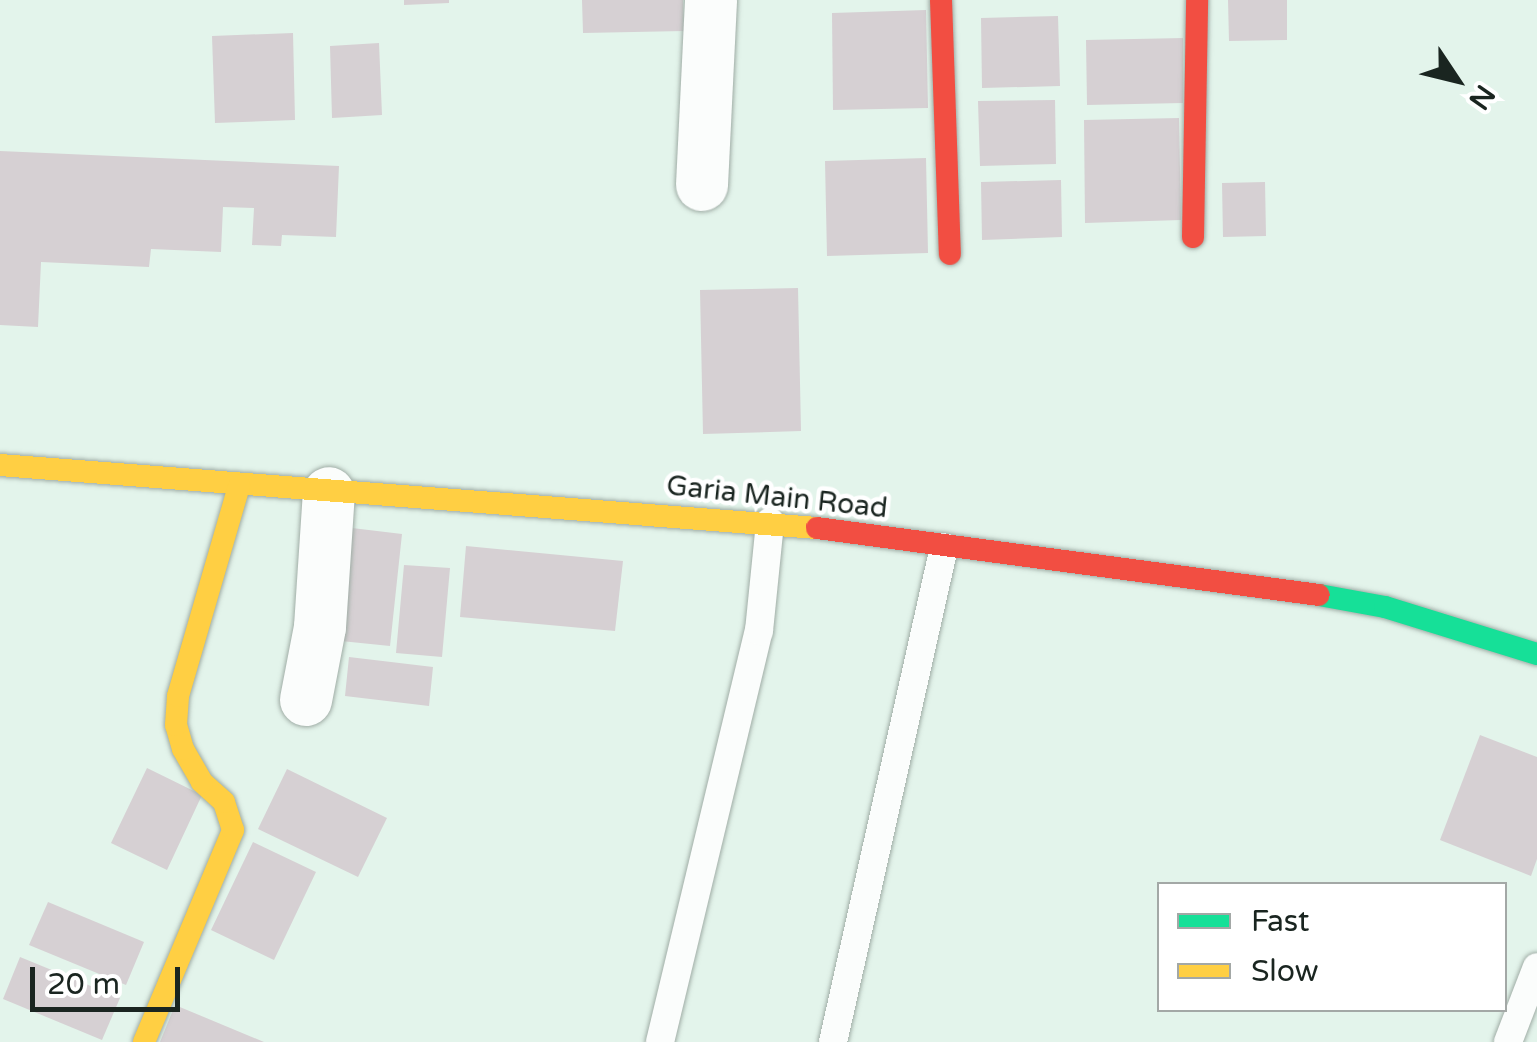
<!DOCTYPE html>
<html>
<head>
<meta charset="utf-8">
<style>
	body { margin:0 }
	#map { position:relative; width:1537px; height:1042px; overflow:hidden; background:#e3f4eb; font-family:"Varela Round",sans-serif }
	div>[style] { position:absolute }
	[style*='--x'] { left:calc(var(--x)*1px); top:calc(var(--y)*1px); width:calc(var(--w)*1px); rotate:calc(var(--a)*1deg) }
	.building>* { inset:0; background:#d6d0d3 }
	.roads { filter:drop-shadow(0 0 2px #a0ada6) drop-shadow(0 0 2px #a0ada6) }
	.lane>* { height:28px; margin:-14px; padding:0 14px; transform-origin:14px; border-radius:14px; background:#fbfdfc }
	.street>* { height:52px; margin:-26px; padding:0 26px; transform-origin:26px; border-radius:26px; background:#fbfdfc }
	.fast>* { height:22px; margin:-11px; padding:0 11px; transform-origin:11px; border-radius:11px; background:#16e098 }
	.slow>* { height:22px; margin:-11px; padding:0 11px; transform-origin:11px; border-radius:11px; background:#ffcf43 }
	.jam>* { height:22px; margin:-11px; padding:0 11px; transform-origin:11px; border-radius:11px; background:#f24e42 }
	span { translate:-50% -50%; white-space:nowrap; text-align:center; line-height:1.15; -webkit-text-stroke:9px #fff; paint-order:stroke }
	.street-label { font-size:28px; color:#1a2520 }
	.legend { position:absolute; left:1157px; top:882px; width:350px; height:130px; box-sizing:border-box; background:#fff; border:2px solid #a3a8a6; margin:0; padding:12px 18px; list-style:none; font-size:30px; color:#1a2520 }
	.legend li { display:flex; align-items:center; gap:20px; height:50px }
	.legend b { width:50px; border:2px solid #a3a8a6 }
	.north { position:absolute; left:1407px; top:30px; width:100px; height:100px; -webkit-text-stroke:8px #fff; paint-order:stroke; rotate:125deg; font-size:28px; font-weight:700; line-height:40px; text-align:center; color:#1a2520 }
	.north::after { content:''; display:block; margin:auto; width:35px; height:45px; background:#1a2520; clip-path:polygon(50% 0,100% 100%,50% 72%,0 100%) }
	.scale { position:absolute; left:30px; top:967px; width:150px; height:45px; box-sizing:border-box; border:5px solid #1a2520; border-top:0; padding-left:12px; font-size:30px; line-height:35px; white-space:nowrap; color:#1a2520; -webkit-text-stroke:8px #fff; paint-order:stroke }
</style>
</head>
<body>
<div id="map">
	<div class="building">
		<div style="clip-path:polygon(404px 0,449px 0,449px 3px,404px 5px)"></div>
		<div style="clip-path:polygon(582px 0,683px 0,684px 31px,583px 33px)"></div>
		<div style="clip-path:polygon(1228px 0,1287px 0,1287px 40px,1229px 41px)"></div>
		<div style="clip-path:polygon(926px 10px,928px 108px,833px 110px,832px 13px)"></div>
		<div style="clip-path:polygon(1058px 16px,1060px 86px,982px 88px,981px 18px)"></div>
		<div style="clip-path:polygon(293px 33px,295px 120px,215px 123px,212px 36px)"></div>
		<div style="clip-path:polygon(1183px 38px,1183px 103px,1087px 105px,1086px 40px)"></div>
		<div style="clip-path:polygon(379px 43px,382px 115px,332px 118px,330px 46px)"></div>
		<div style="clip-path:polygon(1055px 100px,1056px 164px,980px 166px,978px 101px)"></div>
		<div style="clip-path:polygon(1179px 118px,1181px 220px,1085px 223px,1084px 120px)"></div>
		<div style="clip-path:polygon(0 151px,339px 166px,336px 237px,282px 235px,281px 246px,252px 245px,254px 208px,223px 207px,221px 252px,151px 249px,149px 267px,41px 262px,38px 327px,0 325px)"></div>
		<div style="clip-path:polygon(926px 158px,928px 253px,827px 256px,825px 161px)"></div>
		<div style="clip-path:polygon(1061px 180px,1062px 237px,982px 240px,981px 182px)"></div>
		<div style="clip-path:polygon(1265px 182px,1266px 236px,1223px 237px,1222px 183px)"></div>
		<div style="clip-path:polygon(798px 288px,801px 431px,703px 434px,700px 290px)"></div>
		<div style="clip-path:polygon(352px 528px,402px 534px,390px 646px,341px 641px)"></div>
		<div style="clip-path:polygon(466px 546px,623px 561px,615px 631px,460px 617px)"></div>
		<div style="clip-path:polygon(404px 565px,450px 568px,442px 657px,396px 653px)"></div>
		<div style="clip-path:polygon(349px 657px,433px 667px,429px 706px,345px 696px)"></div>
		<div style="clip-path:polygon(1480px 735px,1537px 757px,1537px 859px,1531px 876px,1440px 840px)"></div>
		<div style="clip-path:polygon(147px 768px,202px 795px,167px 870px,111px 843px)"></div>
		<div style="clip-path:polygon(287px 769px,387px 818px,358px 877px,258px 829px)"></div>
		<div style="clip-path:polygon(253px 842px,316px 872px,274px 960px,211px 930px)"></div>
		<div style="clip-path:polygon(48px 902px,144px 942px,126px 985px,29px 945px)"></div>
		<div style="clip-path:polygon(20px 957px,120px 998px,102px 1040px,3px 999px)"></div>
		<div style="clip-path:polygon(175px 1005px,264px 1042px,160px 1042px)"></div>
	</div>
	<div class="roads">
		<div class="lane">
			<div style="--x:660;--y:1042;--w:423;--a:-76.5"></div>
			<div style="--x:759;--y:631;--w:110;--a:-84.2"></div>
			<div style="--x:833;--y:1042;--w:507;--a:-77.36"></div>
			<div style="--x:1508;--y:1042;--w:80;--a:-68.9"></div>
		</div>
		<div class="street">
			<div style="--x:702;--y:185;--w:185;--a:-87.2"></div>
			<div style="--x:306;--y:700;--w:74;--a:-79.1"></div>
			<div style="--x:320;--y:627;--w:134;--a:-86.2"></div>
		</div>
		<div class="fast">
			<div style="--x:1319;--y:595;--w:67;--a:10.3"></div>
			<div style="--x:1385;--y:607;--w:159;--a:17.2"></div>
		</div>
		<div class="slow">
			<div style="--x:0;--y:465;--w:819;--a:4.41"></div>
			<div style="--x:144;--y:1042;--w:230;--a:-67.2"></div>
			<div style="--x:233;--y:830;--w:29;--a:-108"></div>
			<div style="--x:224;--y:802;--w:30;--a:-138"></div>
			<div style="--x:202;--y:782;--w:38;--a:-120"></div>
			<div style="--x:183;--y:749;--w:25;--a:-106"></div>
			<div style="--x:176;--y:725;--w:29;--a:-86"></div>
			<div style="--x:178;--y:696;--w:219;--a:-73.8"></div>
		</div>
		<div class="jam">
			<div style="--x:941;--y:0;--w:254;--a:88"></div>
			<div style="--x:1193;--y:237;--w:237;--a:-89"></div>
			<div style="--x:817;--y:528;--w:506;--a:7.6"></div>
		</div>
	</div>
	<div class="street-label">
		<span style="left:777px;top:497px;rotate:6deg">Garia Main Road</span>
	</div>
	<ul class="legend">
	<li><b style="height:12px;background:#16e098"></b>Fast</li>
	<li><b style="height:12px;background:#ffcf43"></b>Slow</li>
	</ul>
	<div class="north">N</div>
	<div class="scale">20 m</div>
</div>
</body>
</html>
